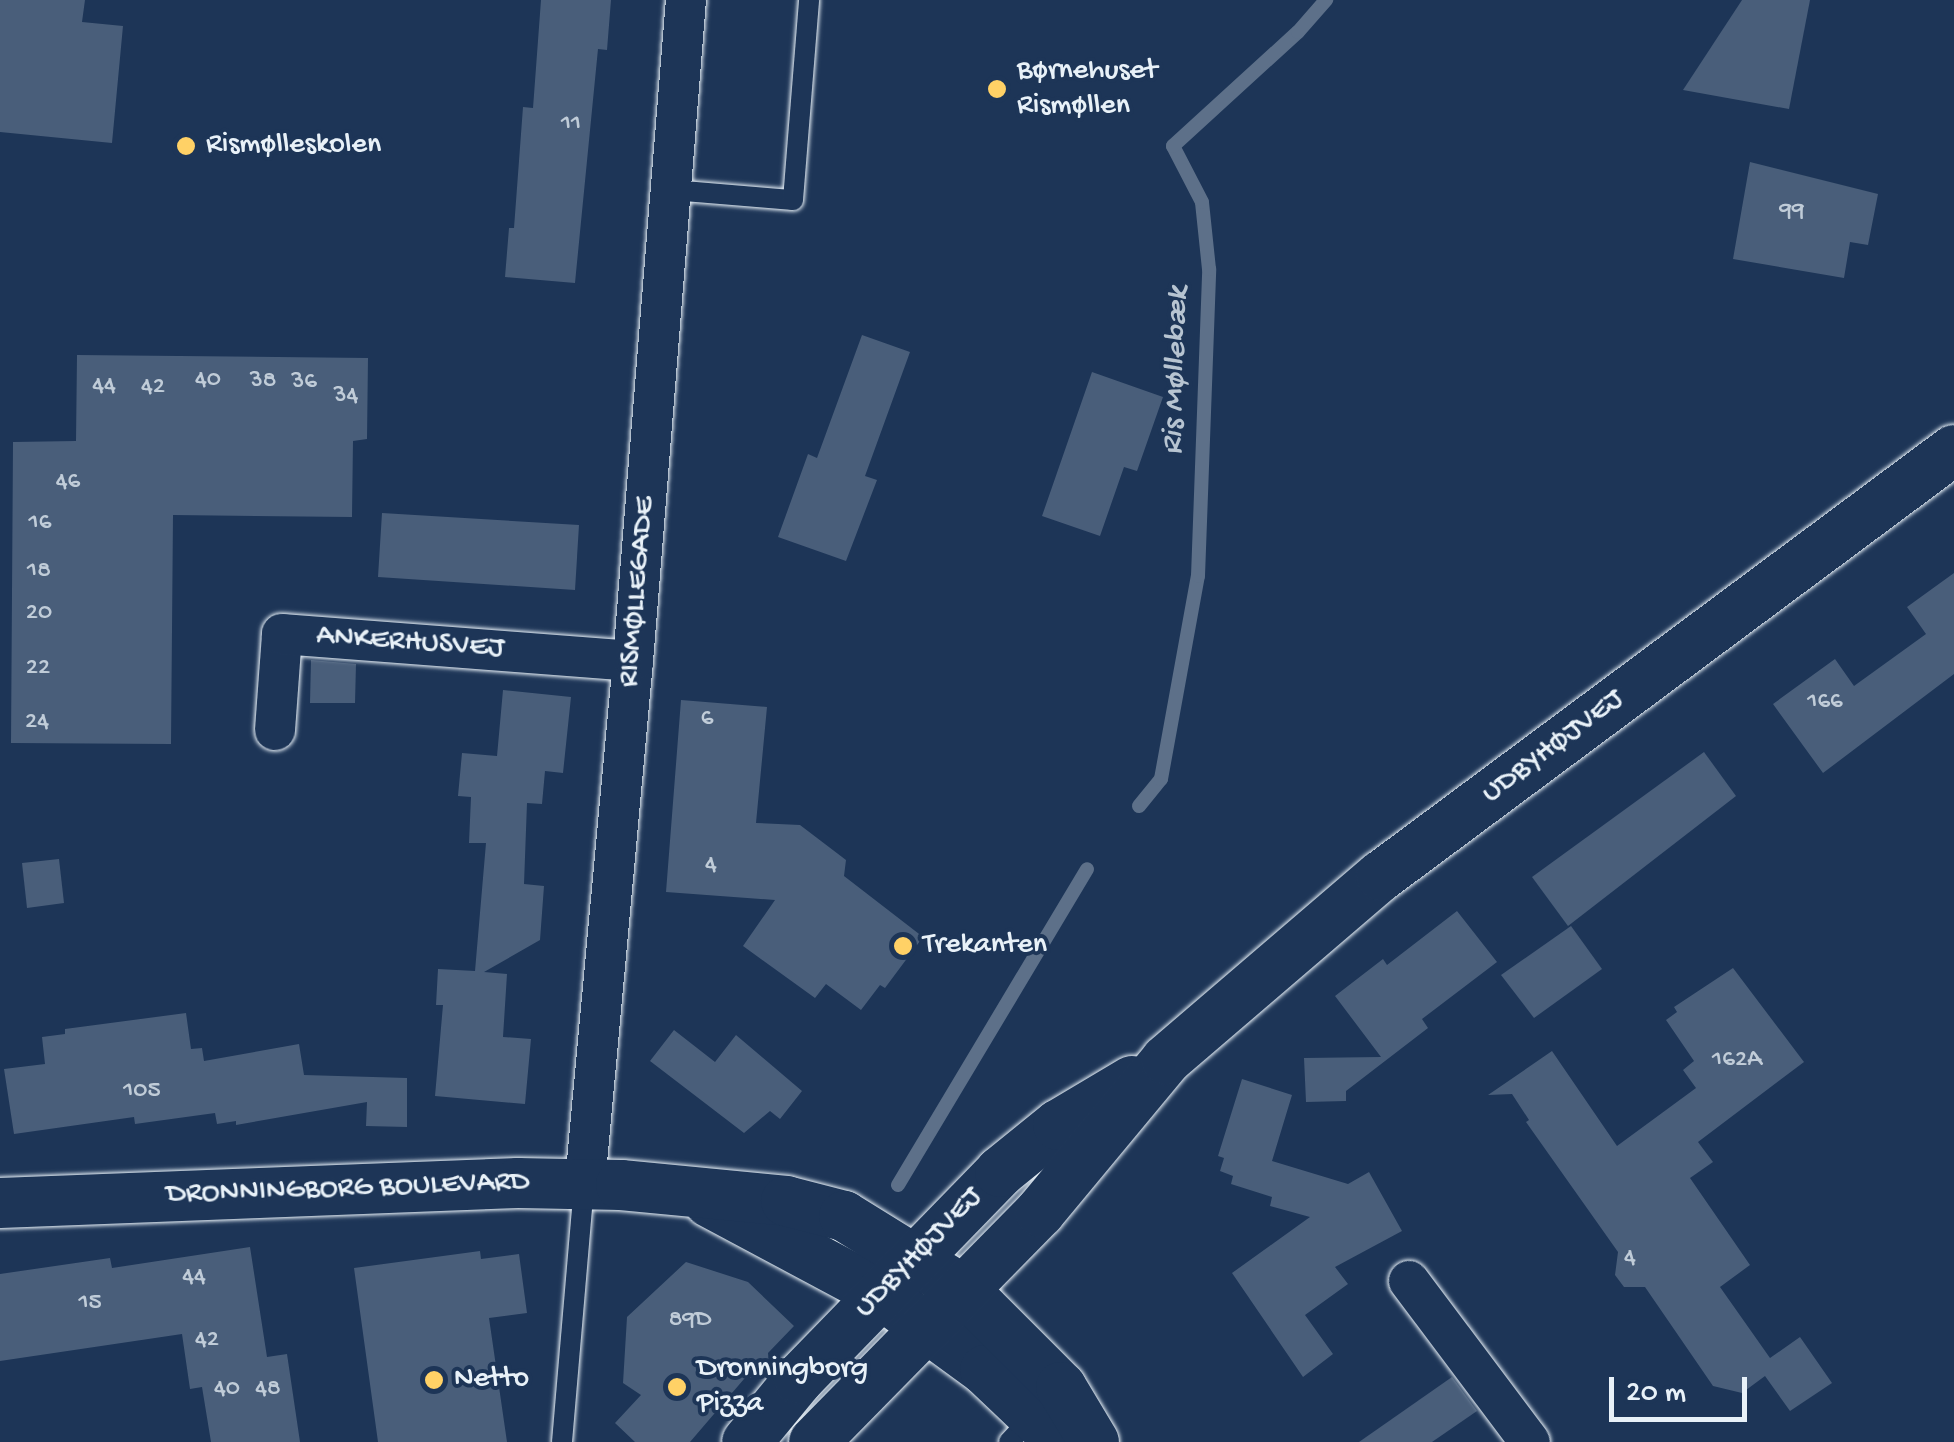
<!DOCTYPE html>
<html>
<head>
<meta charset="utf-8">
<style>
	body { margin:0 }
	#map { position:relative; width:1954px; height:1442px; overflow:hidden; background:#1d3557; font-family:"Gochi Hand",sans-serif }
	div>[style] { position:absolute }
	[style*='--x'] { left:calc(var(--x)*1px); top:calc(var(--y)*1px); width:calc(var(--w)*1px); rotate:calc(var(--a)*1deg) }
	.stream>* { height:14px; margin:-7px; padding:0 7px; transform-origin:7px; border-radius:7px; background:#5d7089 }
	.building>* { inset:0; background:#495e7a }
	.roads { filter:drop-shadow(0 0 2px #e8f1f8) drop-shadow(0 0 2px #e8f1f8) }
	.service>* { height:20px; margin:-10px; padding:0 10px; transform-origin:10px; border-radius:10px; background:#1d3557 }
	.minor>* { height:40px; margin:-20px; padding:0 20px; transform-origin:20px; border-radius:20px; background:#1d3557 }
	.tertiary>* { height:50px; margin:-25px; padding:0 25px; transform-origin:25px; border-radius:25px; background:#1d3557 }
	.dots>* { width:28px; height:28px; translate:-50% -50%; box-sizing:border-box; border:5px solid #1d3557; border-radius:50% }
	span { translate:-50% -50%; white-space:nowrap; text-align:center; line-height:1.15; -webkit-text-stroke:8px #1d3557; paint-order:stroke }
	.number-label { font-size:25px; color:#c0ccd8 }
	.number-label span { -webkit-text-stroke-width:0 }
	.poi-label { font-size:30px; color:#e8f1f8 }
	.left { translate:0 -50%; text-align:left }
	.street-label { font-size:30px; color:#e8f1f8 }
	.water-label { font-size:32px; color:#b7c4d1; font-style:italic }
	.scale { position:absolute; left:1609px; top:1377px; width:138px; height:45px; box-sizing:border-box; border:5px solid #e8f1f8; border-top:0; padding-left:12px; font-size:30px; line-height:35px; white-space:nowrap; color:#e8f1f8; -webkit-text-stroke:8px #1d3557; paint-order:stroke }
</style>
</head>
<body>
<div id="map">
	<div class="stream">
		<div style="--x:1139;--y:806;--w:35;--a:-51"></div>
		<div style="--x:1161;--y:779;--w:206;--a:-79.7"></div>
		<div style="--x:1198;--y:576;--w:307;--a:-87.9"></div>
		<div style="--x:1209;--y:269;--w:67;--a:-96"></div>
		<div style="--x:1202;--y:202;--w:63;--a:-117.4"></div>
		<div style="--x:1173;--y:146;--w:169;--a:-42.4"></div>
		<div style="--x:1298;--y:32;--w:43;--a:-48.8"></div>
		<div style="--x:898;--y:1185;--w:368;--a:-59.1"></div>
	</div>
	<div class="building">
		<div style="clip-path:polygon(0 0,85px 0,82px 22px,123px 26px,112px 143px,0 132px)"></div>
		<div style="clip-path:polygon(541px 0,611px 0,607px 50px,598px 49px,575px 283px,505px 277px,509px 228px,514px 228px,523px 107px,533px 108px)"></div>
		<div style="clip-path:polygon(1742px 0,1810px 0,1789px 109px,1683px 90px)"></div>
		<div style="clip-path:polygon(1750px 162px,1878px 194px,1868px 245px,1850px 242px,1844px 278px,1733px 259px)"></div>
		<div style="clip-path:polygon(862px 335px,910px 352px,865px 476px,877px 480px,846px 561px,778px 537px,808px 454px,817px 458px)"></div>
		<div style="clip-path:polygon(77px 355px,368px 358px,367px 439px,353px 441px,352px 517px,173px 515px,171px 744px,11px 743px,13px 442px,76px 441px)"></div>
		<div style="clip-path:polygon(1092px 372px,1163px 397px,1137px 471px,1124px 467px,1100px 536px,1042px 516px)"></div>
		<div style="clip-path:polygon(382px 513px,579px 525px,575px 590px,378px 577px)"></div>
		<div style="clip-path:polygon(1954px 573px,1954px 674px,1823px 773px,1773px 704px,1835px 659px,1854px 686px,1926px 634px,1907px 607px)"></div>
		<div style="clip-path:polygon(311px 660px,356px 664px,355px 703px,310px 703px)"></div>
		<div style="clip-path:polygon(503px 690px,571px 697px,563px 773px,545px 771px,542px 804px,527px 803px,524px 884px,544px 886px,540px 940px,484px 972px,507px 974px,503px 1037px,531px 1039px,525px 1104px,435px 1096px,443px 1005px,436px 1005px,438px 969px,475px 971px,486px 843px,469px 843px,471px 797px,458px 796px,462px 753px,497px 756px)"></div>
		<div style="clip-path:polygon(681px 700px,767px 707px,756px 823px,800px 825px,846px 860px,844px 876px,923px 937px,885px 988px,880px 985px,861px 1010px,826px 984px,815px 998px,743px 946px,775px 900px,666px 892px)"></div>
		<div style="clip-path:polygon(1704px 752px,1736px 796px,1568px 926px,1532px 877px)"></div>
		<div style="clip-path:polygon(59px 859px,64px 903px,27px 908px,22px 863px)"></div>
		<div style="clip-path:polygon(1457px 911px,1497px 962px,1422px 1019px,1428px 1028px,1346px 1091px,1346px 1101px,1306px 1102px,1304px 1058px,1381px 1057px,1335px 996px,1383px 959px,1387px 965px)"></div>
		<div style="clip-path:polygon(1571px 926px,1602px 969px,1534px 1018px,1501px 975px)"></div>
		<div style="clip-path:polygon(1733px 968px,1804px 1062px,1698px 1142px,1713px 1162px,1690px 1178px,1750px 1265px,1720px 1287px,1770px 1358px,1800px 1337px,1832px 1383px,1790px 1411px,1765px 1376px,1742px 1393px,1713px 1386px,1645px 1287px,1624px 1287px,1615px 1275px,1618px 1252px,1526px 1122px,1529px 1120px,1512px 1094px,1488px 1095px,1552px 1051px,1617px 1146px,1696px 1088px,1683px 1070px,1694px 1061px,1666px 1020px,1677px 1012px,1674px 1007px)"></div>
		<div style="clip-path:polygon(186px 1013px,191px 1049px,202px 1048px,204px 1061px,299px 1044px,304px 1075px,407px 1078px,407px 1127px,366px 1126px,367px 1102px,236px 1125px,236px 1121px,217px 1124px,215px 1113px,135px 1124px,134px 1117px,14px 1134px,4px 1069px,45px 1064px,42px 1037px,65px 1034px,65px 1029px)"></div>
		<div style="clip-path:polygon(674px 1030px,715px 1062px,736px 1035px,802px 1091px,780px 1119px,770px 1111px,744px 1133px,650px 1061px)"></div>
		<div style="clip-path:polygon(1242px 1079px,1292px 1095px,1272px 1161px,1348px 1184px,1369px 1172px,1402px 1231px,1335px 1267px,1348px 1284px,1305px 1315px,1333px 1354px,1303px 1377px,1232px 1273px,1310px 1217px,1270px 1206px,1272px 1197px,1231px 1184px,1233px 1176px,1220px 1171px,1224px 1158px,1218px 1156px)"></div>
		<div style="clip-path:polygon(250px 1247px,267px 1357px,287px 1354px,300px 1442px,211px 1442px,202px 1387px,190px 1389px,182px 1334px,0 1361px,0 1274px,110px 1258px,112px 1268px)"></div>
		<div style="clip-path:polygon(480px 1251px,481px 1259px,519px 1254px,527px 1313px,489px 1318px,507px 1442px,378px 1442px,354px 1268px)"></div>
		<div style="clip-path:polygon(686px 1262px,748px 1282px,794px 1326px,768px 1353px,769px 1364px,758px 1376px,744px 1379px,690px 1442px,635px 1442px,615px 1423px,641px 1395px,623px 1383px,627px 1317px)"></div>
		<div style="clip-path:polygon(1452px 1377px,1477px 1411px,1432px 1442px,1359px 1442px)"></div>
	</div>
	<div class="roads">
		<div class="service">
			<div style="--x:673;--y:190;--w:120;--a:4.8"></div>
			<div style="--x:793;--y:200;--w:201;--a:-85.4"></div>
			<div style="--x:562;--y:1442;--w:258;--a:-85.1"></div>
			<div style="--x:1009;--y:1442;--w:38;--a:-47"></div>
		</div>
		<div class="minor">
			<div style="--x:275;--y:730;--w:96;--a:-85.8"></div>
			<div style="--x:282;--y:634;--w:352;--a:4.4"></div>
			<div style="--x:585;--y:1183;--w:524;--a:-84.75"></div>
			<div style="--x:633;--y:661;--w:663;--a:-85.42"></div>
			<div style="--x:1409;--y:1281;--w:201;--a:53.1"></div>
		</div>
		<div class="tertiary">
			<div style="--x:709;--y:1202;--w:195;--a:28.1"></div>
			<div style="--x:881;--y:1294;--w:129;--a:36.2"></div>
			<div style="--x:985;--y:1370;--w:105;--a:43.5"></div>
			<div style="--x:0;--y:1203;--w:518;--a:-2.21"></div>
			<div style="--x:518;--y:1183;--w:103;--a:1.1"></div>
			<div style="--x:621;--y:1185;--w:166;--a:5.5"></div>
			<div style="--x:786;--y:1201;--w:60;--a:14.5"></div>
			<div style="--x:844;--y:1216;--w:142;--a:31.8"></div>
			<div style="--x:965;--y:1291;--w:136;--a:45"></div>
			<div style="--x:1061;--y:1387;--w:64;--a:59"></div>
			<div style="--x:747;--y:1442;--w:82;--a:-50.5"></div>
			<div style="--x:799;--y:1379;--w:289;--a:-45.8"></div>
			<div style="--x:1000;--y:1172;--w:75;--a:-39"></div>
			<div style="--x:1058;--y:1125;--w:86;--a:-30.7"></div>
			<div style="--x:814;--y:1442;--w:322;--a:-45.5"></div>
			<div style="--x:1040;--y:1212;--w:197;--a:-50.3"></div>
			<div style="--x:1166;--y:1060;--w:283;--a:-40.6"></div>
			<div style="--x:1381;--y:876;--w:714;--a:-36.63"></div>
		</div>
	</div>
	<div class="dots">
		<div style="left:997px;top:89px;background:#ffd166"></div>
		<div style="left:186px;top:146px;background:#ffd166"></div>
		<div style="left:903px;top:946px;background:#ffd166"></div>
		<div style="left:434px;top:1380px;background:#ffd166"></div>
		<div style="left:677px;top:1387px;background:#ffd166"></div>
	</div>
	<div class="number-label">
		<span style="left:571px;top:125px">11</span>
		<span style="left:1792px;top:212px">99</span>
		<span style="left:208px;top:381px">40</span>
		<span style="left:263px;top:382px">38</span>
		<span style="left:304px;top:383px">36</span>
		<span style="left:104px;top:387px">44</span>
		<span style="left:153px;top:388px">42</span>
		<span style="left:346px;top:397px">34</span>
		<span style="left:68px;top:483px">46</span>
		<span style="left:40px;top:524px">16</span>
		<span style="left:39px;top:572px">18</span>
		<span style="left:39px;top:614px">20</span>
		<span style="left:38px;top:669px">22</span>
		<span style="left:1825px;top:703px">166</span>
		<span style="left:707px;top:720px">6</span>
		<span style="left:37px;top:723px">24</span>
		<span style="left:711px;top:866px">4</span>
		<span style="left:1737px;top:1061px">162A</span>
		<span style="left:142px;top:1092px">105</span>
		<span style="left:1630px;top:1259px">4</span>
		<span style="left:194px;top:1278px">44</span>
		<span style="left:90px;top:1304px">15</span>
		<span style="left:690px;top:1321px">89D</span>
		<span style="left:207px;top:1341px">42</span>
		<span style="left:227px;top:1390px">40</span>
		<span style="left:268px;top:1390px">48</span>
	</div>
	<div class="poi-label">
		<span class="left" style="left:1017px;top:89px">Børnehuset<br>Rismøllen</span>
		<span class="left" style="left:206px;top:146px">Rismølleskolen</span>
		<span class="left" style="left:923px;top:946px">Trekanten</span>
		<span class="left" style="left:697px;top:1387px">Dronningborg<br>Pizza</span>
		<span class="left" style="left:454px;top:1380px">Netto</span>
	</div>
	<div class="street-label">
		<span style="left:639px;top:592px;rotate:-85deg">RISMØLLEGADE</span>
		<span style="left:410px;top:644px;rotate:4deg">ANKERHUSVEJ</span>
		<span style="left:1554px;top:748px;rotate:-37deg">UDBYHØJVEJ</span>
		<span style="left:348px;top:1190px;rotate:-2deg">DRONNINGBORG BOULEVARD</span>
		<span style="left:920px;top:1254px;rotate:-46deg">UDBYHØJVEJ</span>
	</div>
	<div class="water-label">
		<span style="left:1177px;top:371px;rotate:-88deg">Ris Møllebæk</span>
	</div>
	<div class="scale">20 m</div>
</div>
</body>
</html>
